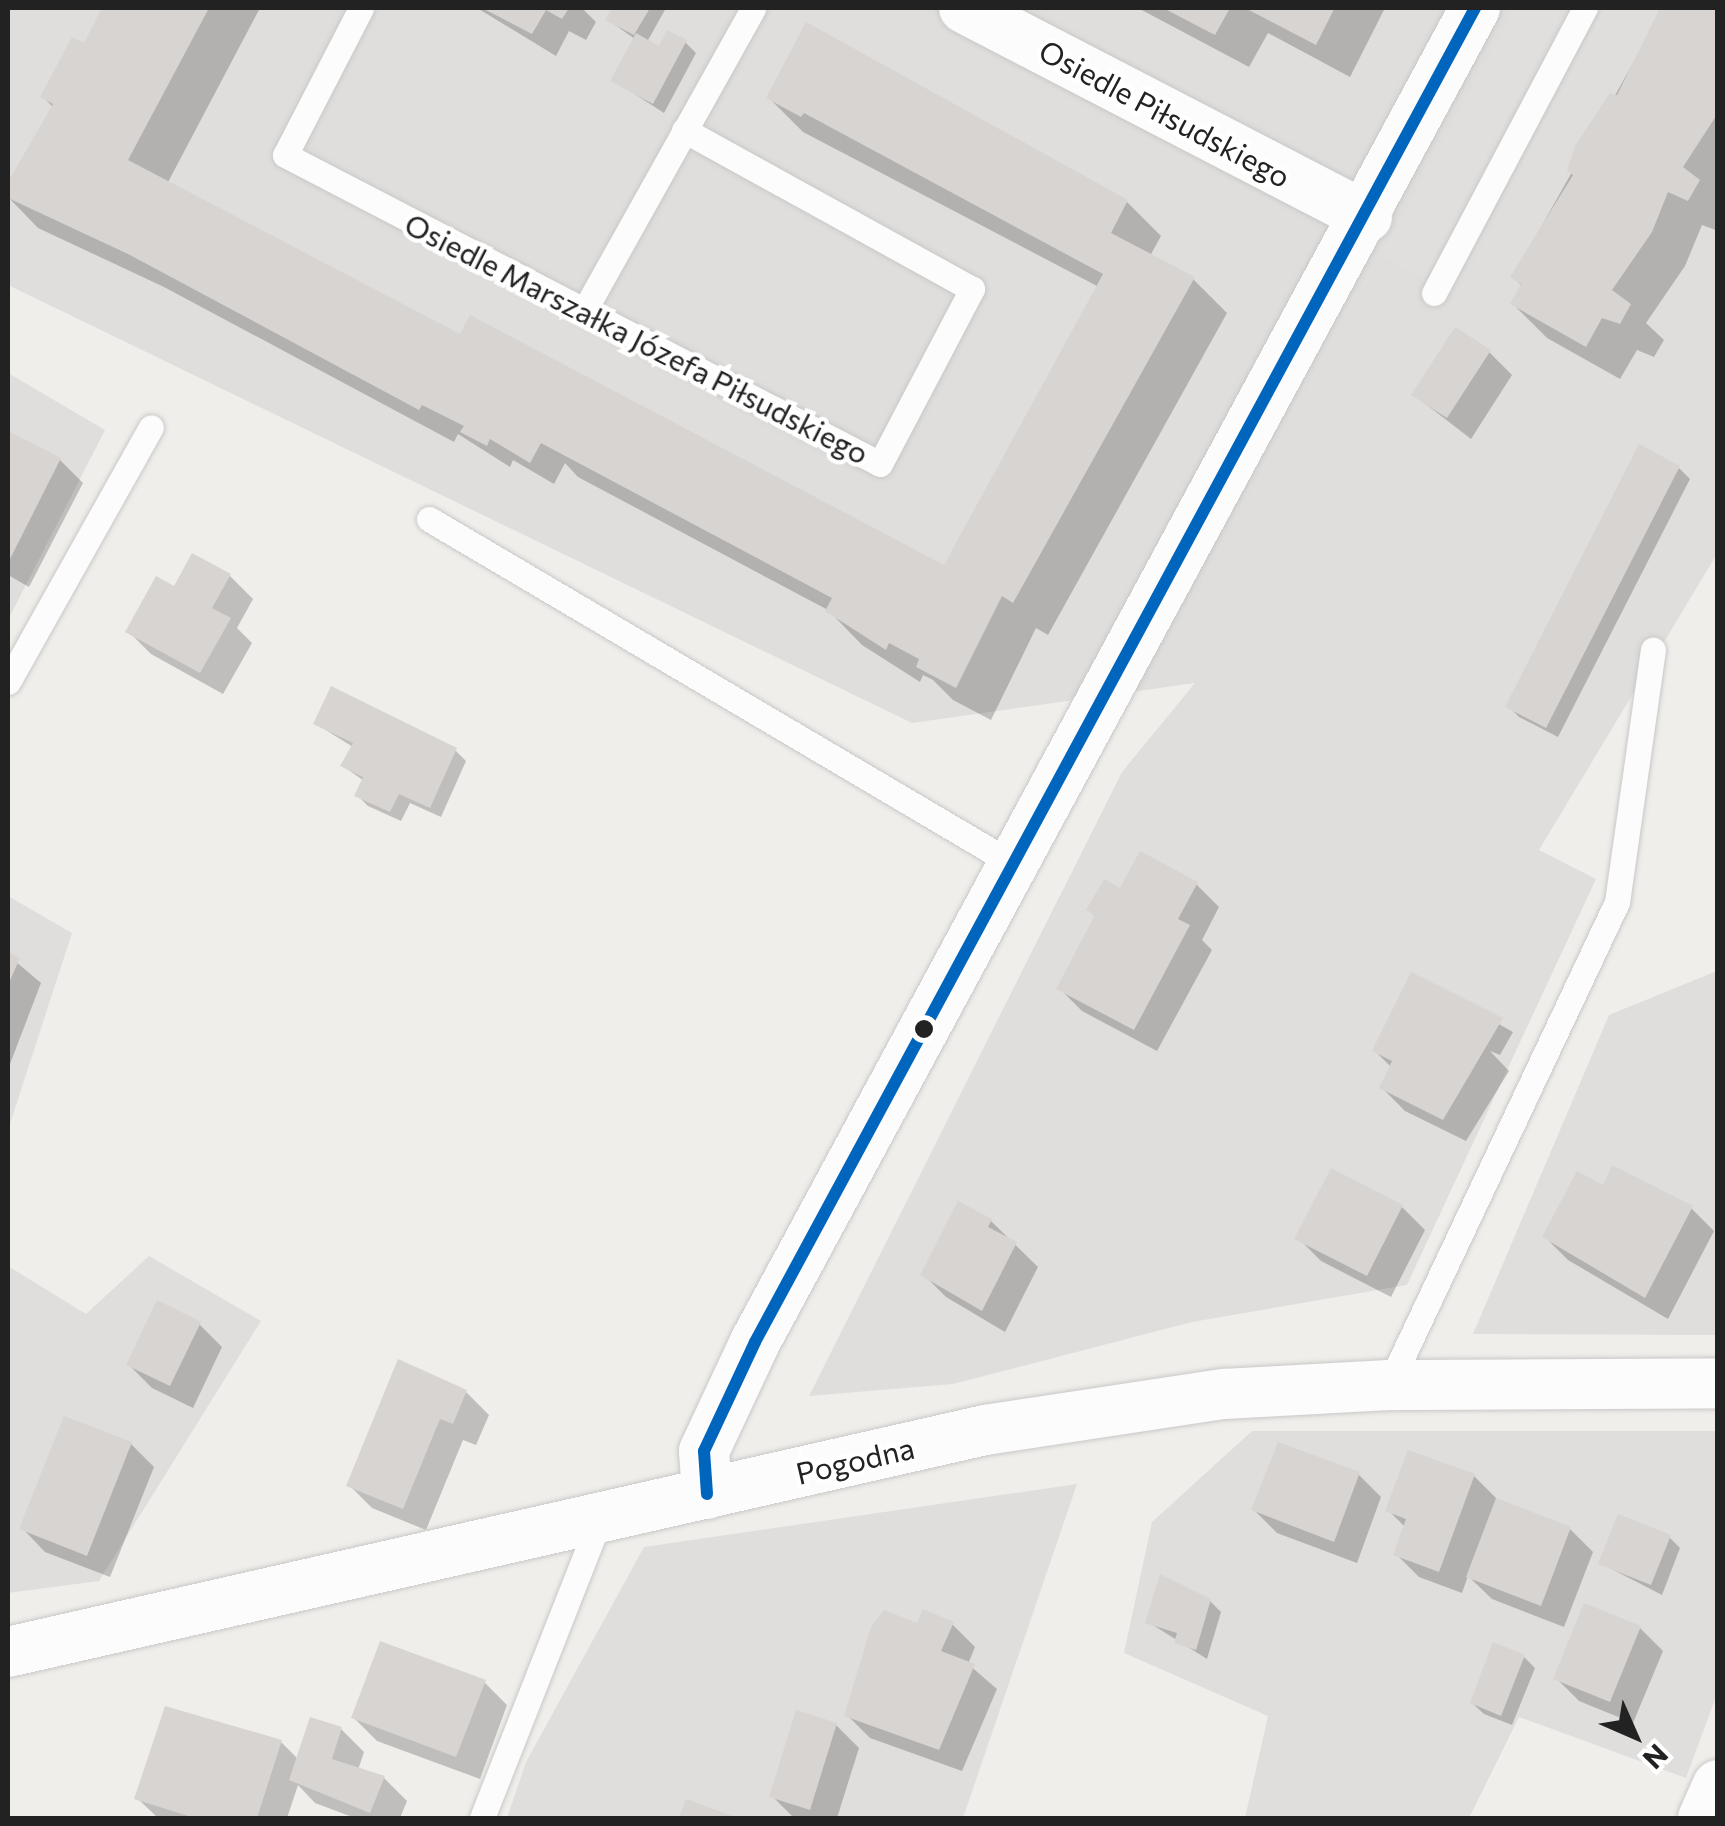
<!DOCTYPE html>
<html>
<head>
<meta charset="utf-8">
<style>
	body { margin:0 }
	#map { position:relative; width:1725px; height:1826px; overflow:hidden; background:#f0eeeb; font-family:Commissioner,sans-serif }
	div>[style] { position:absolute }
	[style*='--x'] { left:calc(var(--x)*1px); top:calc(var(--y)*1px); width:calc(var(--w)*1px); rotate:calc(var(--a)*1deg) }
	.residential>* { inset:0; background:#dfdedc }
	.parking>* { inset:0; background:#e0dfde }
	.shadow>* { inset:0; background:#0003 }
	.building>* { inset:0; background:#d7d4d2 }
	.roads { filter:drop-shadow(0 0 2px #c9c8c7) drop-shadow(0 0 2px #c9c8c7) }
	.service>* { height:25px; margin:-12.5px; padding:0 12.5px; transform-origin:12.5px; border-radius:12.5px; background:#fdfcfc }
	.minor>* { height:50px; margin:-25px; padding:0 25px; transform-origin:25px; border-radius:25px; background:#fdfcfc }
	.bus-1>* { height:12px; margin:-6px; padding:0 6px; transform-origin:6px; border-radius:6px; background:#0065bd }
	.dots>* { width:28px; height:28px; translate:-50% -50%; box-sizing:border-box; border:5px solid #fff; border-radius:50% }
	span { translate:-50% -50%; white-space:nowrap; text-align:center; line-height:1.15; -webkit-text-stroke:9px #fff; paint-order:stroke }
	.street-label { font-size:30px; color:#222 }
	.frame { position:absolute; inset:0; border:10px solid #222; pointer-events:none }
	.north { position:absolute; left:1585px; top:1686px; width:100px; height:100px; -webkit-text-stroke:8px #fff; paint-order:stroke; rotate:135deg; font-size:28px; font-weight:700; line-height:40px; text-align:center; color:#222 }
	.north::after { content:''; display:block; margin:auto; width:35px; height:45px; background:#222; clip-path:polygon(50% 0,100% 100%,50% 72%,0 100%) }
</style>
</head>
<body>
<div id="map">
	<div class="residential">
		<div style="clip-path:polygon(8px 8px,1717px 8px,1717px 554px,1539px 850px,1596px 879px,1407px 1285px,1192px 1322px,953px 1384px,809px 1396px,1122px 772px,1195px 683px,912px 723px,8px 285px)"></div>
		<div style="clip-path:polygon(8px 373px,105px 430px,8px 620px)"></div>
		<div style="clip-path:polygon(8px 896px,72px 933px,8px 1130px)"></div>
		<div style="clip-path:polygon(1717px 971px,1717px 1335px,1473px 1334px,1609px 1015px)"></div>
		<div style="clip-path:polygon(149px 1256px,261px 1321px,99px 1581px,8px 1593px,8px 1266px,86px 1314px)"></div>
		<div style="clip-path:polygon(1252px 1431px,1717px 1431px,1717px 1694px,1686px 1778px,1519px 1717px,1469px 1818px,1245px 1818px,1268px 1716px,1124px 1653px,1152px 1522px)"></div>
		<div style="clip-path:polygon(1077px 1484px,963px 1818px,507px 1818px,526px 1762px,644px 1547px)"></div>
	</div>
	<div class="parking">
		<div style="clip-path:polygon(1515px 8px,1609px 8px,1452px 296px,1380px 255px)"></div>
	</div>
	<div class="shadow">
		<div style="clip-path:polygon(104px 8px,260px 8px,167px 184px,461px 337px,945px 568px,1099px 287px,803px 132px,769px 98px,807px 26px,1127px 202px,1161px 236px,1150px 256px,1193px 279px,1227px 313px,1048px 635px,1036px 628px,991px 720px,953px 700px,933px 680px,923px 675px,920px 682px,862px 645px,828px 610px,578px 477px,565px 463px,554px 484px,513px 460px,510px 467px,458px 434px,454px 442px,164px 287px,38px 228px,8px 197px,8px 187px,54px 108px,43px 97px,85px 47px)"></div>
		<div style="clip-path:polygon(477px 8px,582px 8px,596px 22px,586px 40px,569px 31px,556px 56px)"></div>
		<div style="clip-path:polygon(615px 8px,666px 8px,647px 42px,660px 49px,685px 42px,696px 53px,664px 113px,613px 80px,635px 39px,608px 20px)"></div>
		<div style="clip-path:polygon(1138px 8px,1385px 8px,1350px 77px,1268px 33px,1249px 67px)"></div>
		<div style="clip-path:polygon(1664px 8px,1718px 8px,1718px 231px,1702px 225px,1685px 266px,1646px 323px,1664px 340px,1654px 357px,1637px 350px,1620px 379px,1547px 338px,1513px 304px,1523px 287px,1513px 277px)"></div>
		<div style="clip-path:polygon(1489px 352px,1512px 375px,1471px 439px,1414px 395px)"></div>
		<div style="clip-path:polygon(8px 433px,60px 460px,83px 483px,29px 587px,8px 575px)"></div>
		<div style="clip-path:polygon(1679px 468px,1690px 479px,1558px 737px,1519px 717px,1508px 706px)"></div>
		<div style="clip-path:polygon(230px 576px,253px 599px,237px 628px,252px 643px,223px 694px,151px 654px,128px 631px,175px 590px)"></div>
		<div style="clip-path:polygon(316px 724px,455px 750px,466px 761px,441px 817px,410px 803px,401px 821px,368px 806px,357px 795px,364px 781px,343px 766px,353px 747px)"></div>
		<div style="clip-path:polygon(1196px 884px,1219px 907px,1202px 940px,1212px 950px,1157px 1051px,1082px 1011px,1059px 988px,1097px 918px,1089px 910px,1121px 891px)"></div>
		<div style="clip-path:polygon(8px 955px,41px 983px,10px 1064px,8px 1063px)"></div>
		<div style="clip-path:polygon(1413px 976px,1513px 1032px,1500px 1055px,1490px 1051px,1509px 1071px,1466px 1141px,1405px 1111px,1382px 1088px,1391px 1067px,1375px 1051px)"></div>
		<div style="clip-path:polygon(1604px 1188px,1691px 1208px,1714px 1231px,1668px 1319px,1568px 1260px,1545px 1237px)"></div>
		<div style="clip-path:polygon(1402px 1207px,1425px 1230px,1391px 1297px,1321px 1261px,1298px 1238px)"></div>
		<div style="clip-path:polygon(991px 1221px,1038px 1267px,1005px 1332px,946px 1297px,923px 1274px)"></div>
		<div style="clip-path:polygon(199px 1324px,222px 1347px,193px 1408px,152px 1388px,129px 1365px)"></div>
		<div style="clip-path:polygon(466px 1392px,489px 1415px,476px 1445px,463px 1440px,426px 1530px,372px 1508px,349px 1485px)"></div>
		<div style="clip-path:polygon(131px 1444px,154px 1467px,110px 1577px,45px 1552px,22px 1528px)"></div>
		<div style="clip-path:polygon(1358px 1474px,1381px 1497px,1357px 1563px,1277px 1533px,1254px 1510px)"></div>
		<div style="clip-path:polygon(1474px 1476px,1497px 1499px,1570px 1529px,1593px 1552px,1564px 1627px,1492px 1599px,1468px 1576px,1462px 1593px,1419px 1577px,1396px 1554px,1406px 1528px,1388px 1510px)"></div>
		<div style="clip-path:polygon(1669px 1537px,1680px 1548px,1662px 1595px,1600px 1563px)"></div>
		<div style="clip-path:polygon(1210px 1601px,1221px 1612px,1207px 1659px,1148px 1622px)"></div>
		<div style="clip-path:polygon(952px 1624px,975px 1647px,968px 1664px,997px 1689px,962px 1771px,870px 1738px,847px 1715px,918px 1626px)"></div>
		<div style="clip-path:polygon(1640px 1628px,1663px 1651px,1633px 1723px,1579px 1701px,1556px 1678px)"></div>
		<div style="clip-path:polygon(1524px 1657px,1535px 1668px,1512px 1725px,1484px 1714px,1472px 1703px)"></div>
		<div style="clip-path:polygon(484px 1682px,507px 1705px,480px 1779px,377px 1741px,354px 1718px)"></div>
		<div style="clip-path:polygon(836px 1725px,859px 1748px,837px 1818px,794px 1818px,772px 1796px)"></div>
		<div style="clip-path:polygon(341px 1729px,364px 1752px,358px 1770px,384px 1778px,407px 1801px,400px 1818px,355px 1818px,315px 1803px,298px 1785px,287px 1818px,158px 1818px,137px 1798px,281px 1742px,299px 1760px)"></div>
	</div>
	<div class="building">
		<div style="clip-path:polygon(102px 8px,209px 8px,128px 160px,460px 334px,470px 315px,944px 565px,1103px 274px,804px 113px,801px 117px,766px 98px,806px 22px,1128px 200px,1111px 233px,1195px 277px,1013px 603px,1002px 596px,956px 688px,916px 667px,919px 659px,889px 643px,886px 650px,825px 611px,832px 598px,541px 443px,530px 463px,490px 439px,487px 446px,460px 432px,464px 426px,422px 405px,419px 410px,128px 254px,8px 198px,8px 182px,53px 104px,40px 97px,72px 37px,84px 43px)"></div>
		<div style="clip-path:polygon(482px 8px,569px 8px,562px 19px,546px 10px,532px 34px)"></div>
		<div style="clip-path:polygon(612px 8px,650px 8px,634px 35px,605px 20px)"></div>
		<div style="clip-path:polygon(1163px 8px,1230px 8px,1215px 35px)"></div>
		<div style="clip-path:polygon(1245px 8px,1332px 8px,1334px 9px,1316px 45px)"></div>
		<div style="clip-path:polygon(1660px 8px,1718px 8px,1718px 113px,1683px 167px,1700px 180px,1688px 201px,1668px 192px,1652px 232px,1612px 290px,1631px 304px,1620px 324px,1602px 318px,1586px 347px,1510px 304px,1521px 284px,1510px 277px,1573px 175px,1567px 171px,1575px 146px,1610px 93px,1617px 95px)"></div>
		<div style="clip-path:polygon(667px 30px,687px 40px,653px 104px,610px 81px,636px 33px,659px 46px)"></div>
		<div style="clip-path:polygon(1455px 327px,1491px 350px,1447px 418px,1411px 395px)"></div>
		<div style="clip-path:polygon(8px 431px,61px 458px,8px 563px)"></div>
		<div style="clip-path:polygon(1639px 444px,1680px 466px,1546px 728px,1505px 707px)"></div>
		<div style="clip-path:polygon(192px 553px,231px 574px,212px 608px,231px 618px,200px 673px,125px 632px,156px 576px,174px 586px)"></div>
		<div style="clip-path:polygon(331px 686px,457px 748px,430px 808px,399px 794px,390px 812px,354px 796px,363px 777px,340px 766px,353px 743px,313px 724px)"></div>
		<div style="clip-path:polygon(1140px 851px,1198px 882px,1178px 919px,1190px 925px,1134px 1030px,1056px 989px,1095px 915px,1086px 910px,1104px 879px,1120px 888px)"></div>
		<div style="clip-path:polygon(8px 952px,20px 958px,8px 985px)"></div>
		<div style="clip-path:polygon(1411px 972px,1503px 1018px,1443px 1120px,1379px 1088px,1392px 1061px,1372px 1051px)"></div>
		<div style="clip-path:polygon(1612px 1165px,1693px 1206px,1645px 1298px,1542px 1237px,1577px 1171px,1603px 1185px)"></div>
		<div style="clip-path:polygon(1331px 1168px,1403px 1205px,1367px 1276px,1294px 1239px)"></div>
		<div style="clip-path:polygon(958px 1201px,992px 1219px,988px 1227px,1017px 1242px,982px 1311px,920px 1275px)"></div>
		<div style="clip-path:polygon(157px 1300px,201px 1322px,170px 1386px,126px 1365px)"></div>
		<div style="clip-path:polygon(398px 1359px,467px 1390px,453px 1424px,440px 1419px,403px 1509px,346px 1486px)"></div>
		<div style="clip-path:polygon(64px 1416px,132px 1442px,87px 1556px,19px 1529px)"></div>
		<div style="clip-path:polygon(1278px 1442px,1360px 1472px,1334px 1542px,1251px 1510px)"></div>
		<div style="clip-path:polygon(1408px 1450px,1475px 1474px,1439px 1572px,1393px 1555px,1406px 1519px,1385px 1511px)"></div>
		<div style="clip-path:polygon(1496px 1498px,1571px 1527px,1541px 1606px,1466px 1577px)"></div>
		<div style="clip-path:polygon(1618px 1514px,1671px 1535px,1651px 1585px,1598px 1564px)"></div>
		<div style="clip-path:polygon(1160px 1574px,1211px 1599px,1196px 1650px,1174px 1643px,1177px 1633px,1145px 1623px)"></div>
		<div style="clip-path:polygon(1584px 1603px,1641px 1626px,1610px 1702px,1553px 1679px)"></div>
		<div style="clip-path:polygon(923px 1609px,954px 1622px,941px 1651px,975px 1664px,939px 1750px,844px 1716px,871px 1627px,884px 1610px,917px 1623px)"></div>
		<div style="clip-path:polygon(380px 1641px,486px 1680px,456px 1757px,351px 1718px)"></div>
		<div style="clip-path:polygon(1493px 1642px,1525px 1655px,1501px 1716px,1470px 1703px)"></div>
		<div style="clip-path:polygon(165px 1706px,282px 1740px,257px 1818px,195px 1818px,134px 1799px)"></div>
		<div style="clip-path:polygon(796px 1710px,837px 1723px,810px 1810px,769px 1797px)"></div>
		<div style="clip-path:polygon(310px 1717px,342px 1727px,332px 1759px,385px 1776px,370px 1813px,289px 1780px)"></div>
		<div style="clip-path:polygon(686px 1799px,738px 1818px,679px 1818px)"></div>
	</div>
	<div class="roads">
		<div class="service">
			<div style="--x:361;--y:8;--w:165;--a:117.3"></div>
			<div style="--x:285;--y:155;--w:670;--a:27.44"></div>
			<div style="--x:880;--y:464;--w:198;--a:-62.3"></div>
			<div style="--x:972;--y:289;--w:329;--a:-151.1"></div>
			<div style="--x:1434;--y:293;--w:323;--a:-62.1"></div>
			<div style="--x:584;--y:311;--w:347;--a:-60.8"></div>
			<div style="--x:429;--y:519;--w:681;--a:30.56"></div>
			<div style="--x:8;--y:682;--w:292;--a:-60.7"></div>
			<div style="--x:1389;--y:1385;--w:534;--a:-64.73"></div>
			<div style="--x:1617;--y:902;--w:255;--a:-81.9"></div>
			<div style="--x:482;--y:1818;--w:319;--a:-68.5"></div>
		</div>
		<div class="minor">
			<div style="--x:964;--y:8;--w:454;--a:27.4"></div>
			<div style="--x:707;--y:1494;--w:43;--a:-94"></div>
			<div style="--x:704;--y:1451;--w:120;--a:-64.9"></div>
			<div style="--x:755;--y:1342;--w:1516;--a:-61.64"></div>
			<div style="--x:8;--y:1652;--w:1002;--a:-12.8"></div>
			<div style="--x:985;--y:1430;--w:242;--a:-8.6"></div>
			<div style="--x:1224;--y:1394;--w:165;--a:-3.1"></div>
			<div style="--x:1389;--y:1385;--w:329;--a:-0.3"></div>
			<div style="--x:1703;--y:1818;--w:36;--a:-66"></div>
		</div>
	</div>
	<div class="bus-1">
		<div style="--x:707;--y:1494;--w:43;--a:-94"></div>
		<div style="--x:704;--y:1451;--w:120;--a:-64.9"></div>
		<div style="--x:755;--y:1342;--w:1516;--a:-61.64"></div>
	</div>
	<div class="dots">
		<div style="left:924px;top:1029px;background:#222"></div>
	</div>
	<div class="street-label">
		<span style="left:1165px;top:113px;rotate:28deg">Osiedle Piłsudskiego</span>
		<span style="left:637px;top:338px;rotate:27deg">Osiedle Marszałka Józefa Piłsudskiego</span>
		<span style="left:855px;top:1460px;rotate:-13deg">Pogodna</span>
	</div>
	<div class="frame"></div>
	<div class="north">N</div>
</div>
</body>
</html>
